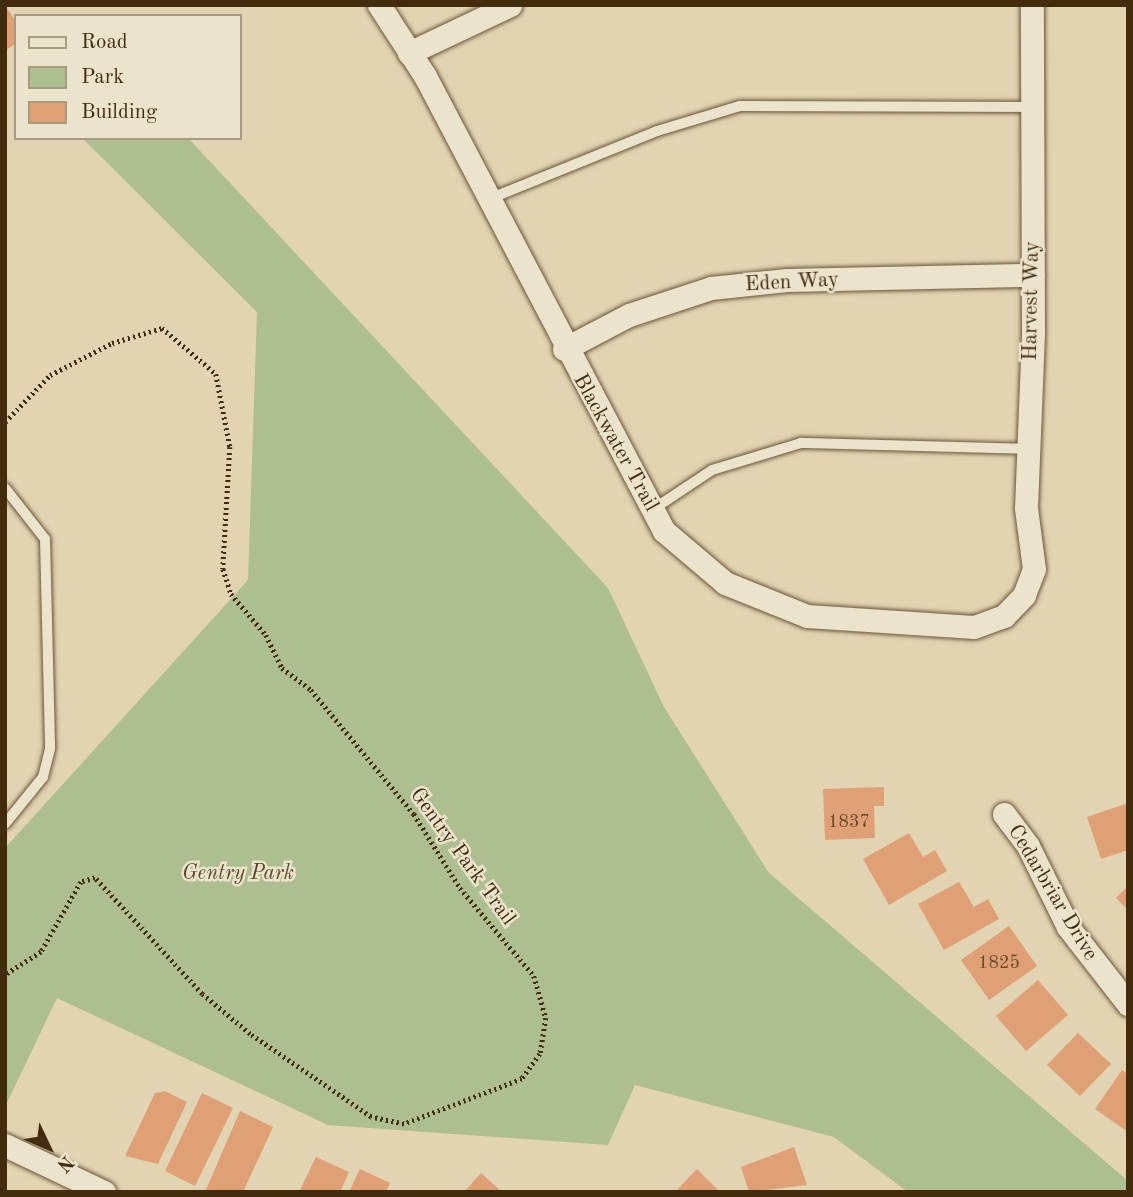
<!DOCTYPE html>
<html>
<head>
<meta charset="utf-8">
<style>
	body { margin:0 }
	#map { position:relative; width:1133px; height:1197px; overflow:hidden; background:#e2d4b2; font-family:"Old Standard TT",serif }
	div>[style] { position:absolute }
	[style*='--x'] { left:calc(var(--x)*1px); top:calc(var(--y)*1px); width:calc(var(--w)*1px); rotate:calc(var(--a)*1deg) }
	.green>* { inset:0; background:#adbe90 }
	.building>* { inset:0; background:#dfa076 }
	.path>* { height:4.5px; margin-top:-2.25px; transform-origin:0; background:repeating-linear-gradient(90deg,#432b0e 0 2px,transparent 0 5.5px) }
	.roads { filter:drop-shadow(0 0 2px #6b5537) drop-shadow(0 0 2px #6b5537) }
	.lane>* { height:10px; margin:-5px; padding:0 5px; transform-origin:5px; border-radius:5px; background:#ece3cd }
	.street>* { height:23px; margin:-11.5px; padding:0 11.5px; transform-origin:11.5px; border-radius:11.5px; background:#ece3cd }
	span { translate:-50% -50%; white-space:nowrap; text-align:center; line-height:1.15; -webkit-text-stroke:5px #ece3cd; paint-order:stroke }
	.number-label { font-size:18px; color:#6a4828 }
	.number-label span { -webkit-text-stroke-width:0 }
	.street-label { font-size:21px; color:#432b0e }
	.park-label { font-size:21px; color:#584828; font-style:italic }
	.frame { position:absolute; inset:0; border:7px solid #432b0e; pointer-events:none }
	.legend { position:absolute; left:14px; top:14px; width:228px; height:126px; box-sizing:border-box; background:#ece3cd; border:2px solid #a89981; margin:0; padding:9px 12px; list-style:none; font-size:21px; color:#432b0e }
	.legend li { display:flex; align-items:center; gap:14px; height:35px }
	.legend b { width:35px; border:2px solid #a89981 }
	.north { position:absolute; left:14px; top:1113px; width:70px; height:70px; -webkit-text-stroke:5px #ece3cd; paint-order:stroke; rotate:134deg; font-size:19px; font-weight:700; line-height:28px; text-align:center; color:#432b0e }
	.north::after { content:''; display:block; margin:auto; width:24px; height:32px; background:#432b0e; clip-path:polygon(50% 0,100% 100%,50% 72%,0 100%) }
</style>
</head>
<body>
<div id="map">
	<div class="green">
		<div style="clip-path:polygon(82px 138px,188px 138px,608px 588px,664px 707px,769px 873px,1128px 1181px,1128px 1192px,908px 1192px,834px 1137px,635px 1085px,608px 1145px,328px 1125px,57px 998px,5px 1107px,5px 848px,248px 580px,257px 312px)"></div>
	</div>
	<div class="building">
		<div style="clip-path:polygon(5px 5px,16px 22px,16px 44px,5px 50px)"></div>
		<div style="clip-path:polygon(884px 787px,884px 806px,874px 806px,875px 838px,825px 840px,823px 789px)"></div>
		<div style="clip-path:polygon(1128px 803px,1128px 850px,1101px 859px,1087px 817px)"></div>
		<div style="clip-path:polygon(909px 833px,923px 857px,935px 850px,947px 871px,889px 905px,863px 859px)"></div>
		<div style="clip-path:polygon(959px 882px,974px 907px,988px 899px,999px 919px,944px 950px,918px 904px)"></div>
		<div style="clip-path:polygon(1128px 886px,1128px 910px,1116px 898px)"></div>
		<div style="clip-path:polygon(1009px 926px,1037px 966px,989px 1000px,961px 960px)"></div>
		<div style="clip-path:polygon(1038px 980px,1068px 1015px,1026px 1051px,996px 1016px)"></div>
		<div style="clip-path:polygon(1078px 1033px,1111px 1064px,1080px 1096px,1047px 1065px)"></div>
		<div style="clip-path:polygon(1122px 1070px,1128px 1074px,1128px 1132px,1095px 1109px)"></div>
		<div style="clip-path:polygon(165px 1091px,187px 1102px,158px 1164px,125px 1156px,155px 1093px)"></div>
		<div style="clip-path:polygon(202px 1093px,233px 1108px,195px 1186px,165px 1171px)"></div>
		<div style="clip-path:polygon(240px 1111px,273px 1127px,243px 1192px,205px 1192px)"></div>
		<div style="clip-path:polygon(794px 1147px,807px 1185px,749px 1192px,741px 1167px)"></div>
		<div style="clip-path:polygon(316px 1157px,349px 1172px,340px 1192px,299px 1192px)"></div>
		<div style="clip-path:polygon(360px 1169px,390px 1183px,386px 1192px,349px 1192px)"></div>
		<div style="clip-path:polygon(697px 1169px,720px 1192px,675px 1192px)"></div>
		<div style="clip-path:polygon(481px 1173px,502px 1192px,464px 1192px)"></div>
	</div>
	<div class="path">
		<div style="--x:5;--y:422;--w:65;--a:-46.2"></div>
		<div style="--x:50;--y:375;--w:70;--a:-27.3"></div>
		<div style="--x:112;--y:343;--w:52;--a:-16.7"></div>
		<div style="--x:162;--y:328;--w:71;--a:40.4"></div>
		<div style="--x:216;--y:374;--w:74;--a:79.1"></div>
		<div style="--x:230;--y:447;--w:122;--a:93.3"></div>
		<div style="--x:223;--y:569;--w:26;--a:72"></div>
		<div style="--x:231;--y:594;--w:54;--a:49.5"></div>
		<div style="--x:266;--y:635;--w:37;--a:64"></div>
		<div style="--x:282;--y:668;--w:36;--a:37"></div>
		<div style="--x:311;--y:690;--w:161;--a:50.3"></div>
		<div style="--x:414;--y:814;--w:87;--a:58.1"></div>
		<div style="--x:460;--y:888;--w:115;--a:49.9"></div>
		<div style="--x:534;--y:976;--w:44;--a:74.1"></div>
		<div style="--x:546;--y:1018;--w:36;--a:99"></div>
		<div style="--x:540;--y:1054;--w:31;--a:126"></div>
		<div style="--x:522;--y:1079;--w:126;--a:159.1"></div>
		<div style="--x:404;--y:1124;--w:34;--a:-168"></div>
		<div style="--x:371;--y:1117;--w:147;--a:-145.6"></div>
		<div style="--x:250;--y:1034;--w:62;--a:-140.2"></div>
		<div style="--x:202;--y:994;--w:158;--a:-132.7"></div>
		<div style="--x:95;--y:878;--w:15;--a:164"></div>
		<div style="--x:81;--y:882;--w:81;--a:119.7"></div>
		<div style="--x:41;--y:952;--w:43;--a:147.4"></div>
	</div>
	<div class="roads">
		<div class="lane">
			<div style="--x:489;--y:199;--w:181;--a:-22"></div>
			<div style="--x:657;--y:131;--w:87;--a:-16.8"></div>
			<div style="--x:740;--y:106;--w:293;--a:0.2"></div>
			<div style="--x:5;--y:488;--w:65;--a:51.9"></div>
			<div style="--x:45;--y:539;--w:210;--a:88.6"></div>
			<div style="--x:50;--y:749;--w:29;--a:104"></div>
			<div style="--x:43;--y:777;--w:60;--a:129"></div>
			<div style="--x:652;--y:510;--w:72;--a:-33.7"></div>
			<div style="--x:712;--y:470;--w:93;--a:-16.9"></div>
			<div style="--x:801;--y:443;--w:227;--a:1.5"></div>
		</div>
		<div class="street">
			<div style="--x:379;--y:5;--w:85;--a:57.1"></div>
			<div style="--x:425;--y:76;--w:514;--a:62.29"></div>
			<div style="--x:664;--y:531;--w:80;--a:40.4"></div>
			<div style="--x:725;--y:583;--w:88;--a:21.9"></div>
			<div style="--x:807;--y:616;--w:167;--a:3.8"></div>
			<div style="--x:974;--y:627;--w:32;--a:-20"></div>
			<div style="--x:1004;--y:616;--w:29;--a:-46"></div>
			<div style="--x:1024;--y:595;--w:28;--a:-69"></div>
			<div style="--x:1034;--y:569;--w:62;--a:-97.5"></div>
			<div style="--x:1026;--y:508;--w:176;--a:-87.7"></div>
			<div style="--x:1033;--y:332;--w:327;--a:-90.2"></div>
			<div style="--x:409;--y:53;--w:112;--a:-25.4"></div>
			<div style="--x:564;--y:349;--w:73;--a:-27.6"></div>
			<div style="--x:629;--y:315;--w:86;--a:-18.2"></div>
			<div style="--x:711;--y:288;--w:76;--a:-6"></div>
			<div style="--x:787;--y:280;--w:246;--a:-1.2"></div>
			<div style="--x:1004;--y:814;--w:40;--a:53"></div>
			<div style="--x:1028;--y:846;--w:90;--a:63.7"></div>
			<div style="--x:1068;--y:927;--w:98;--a:52.1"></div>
			<div style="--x:5;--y:1145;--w:110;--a:25.4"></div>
		</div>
	</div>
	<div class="number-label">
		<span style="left:849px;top:822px">1837</span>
		<span style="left:999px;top:963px">1825</span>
	</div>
	<div class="street-label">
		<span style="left:792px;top:283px;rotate:-3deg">Eden Way</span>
		<span style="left:1032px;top:301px;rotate:-89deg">Harvest Way</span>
		<span style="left:615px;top:443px;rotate:61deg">Blackwater Trail</span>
		<span style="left:462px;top:857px;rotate:54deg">Gentry Park Trail</span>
		<span style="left:1052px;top:893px;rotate:59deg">Cedarbriar Drive</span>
	</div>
	<div class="park-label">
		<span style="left:238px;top:874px">Gentry Park</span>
	</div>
	<div class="frame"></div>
	<ul class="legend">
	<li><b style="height:9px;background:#ece3cd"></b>Road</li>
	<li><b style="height:19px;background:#adbe90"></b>Park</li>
	<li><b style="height:19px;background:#dfa076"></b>Building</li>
	</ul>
	<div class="north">N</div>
</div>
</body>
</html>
